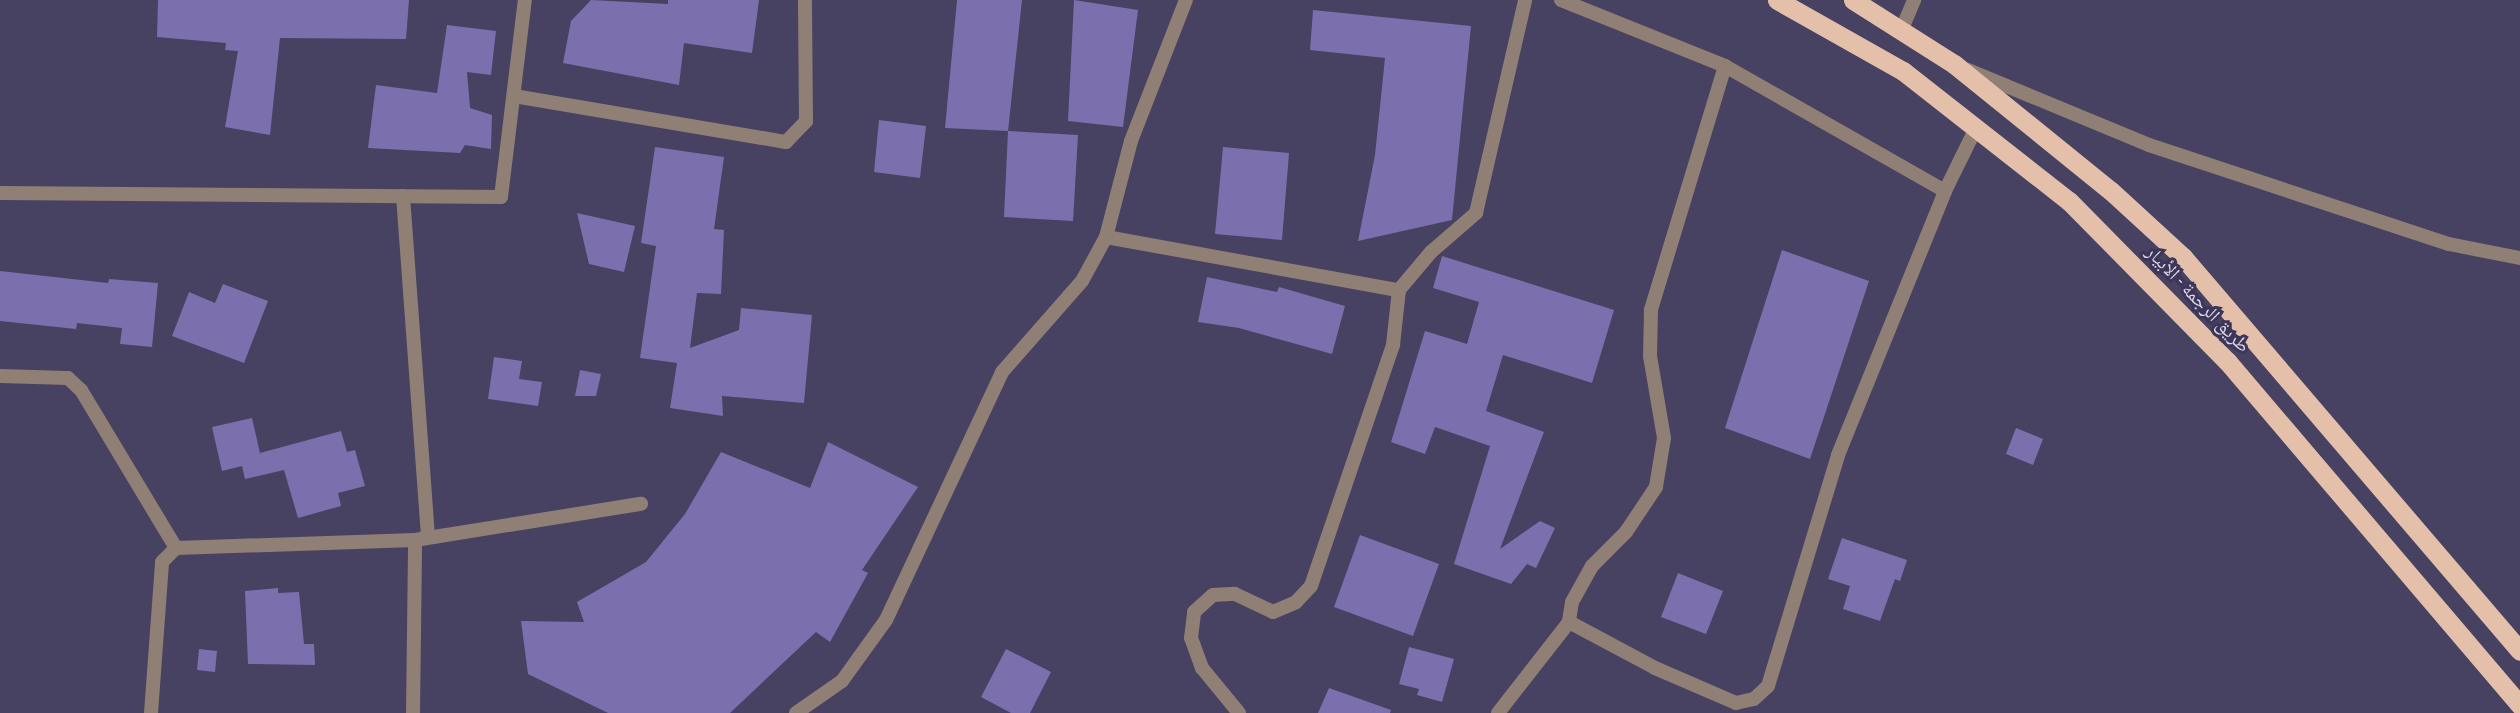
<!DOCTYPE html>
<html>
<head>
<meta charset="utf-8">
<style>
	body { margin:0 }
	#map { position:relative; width:2520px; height:713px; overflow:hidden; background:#474162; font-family:"Roboto Condensed","Noto Naskh Arabic",sans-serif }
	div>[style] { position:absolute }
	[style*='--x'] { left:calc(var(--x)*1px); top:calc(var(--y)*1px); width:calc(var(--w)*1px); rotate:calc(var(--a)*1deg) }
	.building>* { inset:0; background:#7c6fae }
	.minor>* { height:14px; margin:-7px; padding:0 7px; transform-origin:7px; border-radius:7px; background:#8f7f75 }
	.trunk>* { height:19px; margin:-9.5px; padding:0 9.5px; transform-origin:9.5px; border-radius:9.5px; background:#e4c0aa }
	span { translate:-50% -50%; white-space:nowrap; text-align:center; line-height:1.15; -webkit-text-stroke:6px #3d3657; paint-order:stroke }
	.street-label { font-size:19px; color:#d9d6eb }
</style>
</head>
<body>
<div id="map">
	<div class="building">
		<div style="clip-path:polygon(158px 0,409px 0,406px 39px,280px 38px,270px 135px,225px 127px,238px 51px,225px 50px,226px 43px,157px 37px)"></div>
		<div style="clip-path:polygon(591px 0,668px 4px,668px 0,759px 0,752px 53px,684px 43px,679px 85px,563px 63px,571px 21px)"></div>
		<div style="clip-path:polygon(957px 0,1022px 0,1008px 131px,945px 128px)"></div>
		<div style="clip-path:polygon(1074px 0,1138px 10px,1123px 127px,1068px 121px)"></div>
		<div style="clip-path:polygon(1313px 10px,1471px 26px,1452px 220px,1358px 241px,1375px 155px,1385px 58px,1310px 50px)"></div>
		<div style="clip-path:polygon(447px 25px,496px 31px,491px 75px,467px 72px,470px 108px,492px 115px,491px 149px,465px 145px,460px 153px,368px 148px,376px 85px,437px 93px)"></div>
		<div style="clip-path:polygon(879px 120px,926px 126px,920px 178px,874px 172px)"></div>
		<div style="clip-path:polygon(1008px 131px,1078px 135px,1073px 221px,1004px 217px)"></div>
		<div style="clip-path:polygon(655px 147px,724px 157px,714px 229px,724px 230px,721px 294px,697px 293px,690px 348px,739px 330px,741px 308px,812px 315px,804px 403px,722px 396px,723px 416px,670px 408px,677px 363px,640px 358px,656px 246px,641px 243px)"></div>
		<div style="clip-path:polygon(1223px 147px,1289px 153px,1282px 240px,1215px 234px)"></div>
		<div style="clip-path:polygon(577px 213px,635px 226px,624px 272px,589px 264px)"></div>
		<div style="clip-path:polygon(1782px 250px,1869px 281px,1810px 459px,1725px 428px)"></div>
		<div style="clip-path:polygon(1442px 256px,1614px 310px,1592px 383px,1503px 355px,1486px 411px,1544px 432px,1500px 549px,1540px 521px,1555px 528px,1536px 568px,1527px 564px,1511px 584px,1454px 564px,1490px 446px,1435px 427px,1425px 454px,1391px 442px,1425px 331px,1467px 344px,1479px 302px,1433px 288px)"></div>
		<div style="clip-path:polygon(0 271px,108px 283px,109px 279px,158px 283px,152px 347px,120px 344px,122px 328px,77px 323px,76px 329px,0 321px)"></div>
		<div style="clip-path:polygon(1207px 277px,1277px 292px,1279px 287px,1345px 306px,1332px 354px,1239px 328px,1198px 322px)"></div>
		<div style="clip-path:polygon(223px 284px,268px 301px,244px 363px,172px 336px,189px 292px,215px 303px)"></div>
		<div style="clip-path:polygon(494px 357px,522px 361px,519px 379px,542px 382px,538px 406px,488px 399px)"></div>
		<div style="clip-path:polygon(580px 370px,601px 374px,596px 396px,575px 396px)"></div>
		<div style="clip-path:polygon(252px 418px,260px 453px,341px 431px,347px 452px,355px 450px,365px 486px,338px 493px,341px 506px,298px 518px,284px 470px,245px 479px,242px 466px,222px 471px,212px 427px)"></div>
		<div style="clip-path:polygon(2016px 428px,2043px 439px,2033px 465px,2006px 454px)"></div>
		<div style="clip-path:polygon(828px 442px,918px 487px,862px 570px,868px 573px,830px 642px,816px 632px,730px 713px,608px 713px,528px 674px,521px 621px,584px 622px,577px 602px,646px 562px,685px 514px,721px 452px,810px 488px)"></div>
		<div style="clip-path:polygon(1360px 535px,1439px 564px,1413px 636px,1334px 607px)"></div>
		<div style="clip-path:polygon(1842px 538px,1907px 560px,1900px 581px,1895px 579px,1880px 621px,1843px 609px,1850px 586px,1828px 579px)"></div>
		<div style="clip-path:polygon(1678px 573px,1723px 591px,1706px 634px,1661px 617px)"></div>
		<div style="clip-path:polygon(278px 588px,278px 593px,299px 592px,304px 644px,314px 644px,315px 665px,248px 664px,245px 591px)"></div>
		<div style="clip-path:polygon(1409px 647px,1454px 659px,1442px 702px,1417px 695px,1419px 689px,1399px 684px)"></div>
		<div style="clip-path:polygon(199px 649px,217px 651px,215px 672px,197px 670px)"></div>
		<div style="clip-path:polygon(1006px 649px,1051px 672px,1030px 713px,1011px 713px,981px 697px)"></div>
		<div style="clip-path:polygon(1329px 688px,1391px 710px,1390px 713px,1318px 713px)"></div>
	</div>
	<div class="minor">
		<div style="--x:1561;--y:0;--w:177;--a:21.9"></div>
		<div style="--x:1725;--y:66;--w:253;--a:29.6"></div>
		<div style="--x:1901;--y:31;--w:34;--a:-67"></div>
		<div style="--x:1725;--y:66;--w:255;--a:106.9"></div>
		<div style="--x:1651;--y:310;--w:46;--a:91.2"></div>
		<div style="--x:1650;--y:356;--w:83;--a:80.3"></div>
		<div style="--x:1664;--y:438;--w:50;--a:99.3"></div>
		<div style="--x:1656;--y:487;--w:54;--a:123.7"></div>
		<div style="--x:1626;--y:532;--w:48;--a:135"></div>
		<div style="--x:1592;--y:566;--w:41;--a:119.1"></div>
		<div style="--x:1572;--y:602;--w:20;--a:99"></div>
		<div style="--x:1569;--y:622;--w:98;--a:28.1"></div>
		<div style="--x:1655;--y:668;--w:88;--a:23.4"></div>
		<div style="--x:1736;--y:703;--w:18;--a:-13"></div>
		<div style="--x:1754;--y:699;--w:19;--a:-43"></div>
		<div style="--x:1768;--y:686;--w:241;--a:-73.1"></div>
		<div style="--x:1838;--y:455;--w:285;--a:-67.9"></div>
		<div style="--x:1945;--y:191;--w:72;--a:-63.8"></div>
		<div style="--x:1968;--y:70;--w:196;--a:22.5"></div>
		<div style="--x:2149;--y:145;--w:316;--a:18.3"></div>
		<div style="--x:2449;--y:244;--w:72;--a:11.2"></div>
		<div style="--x:514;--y:96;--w:276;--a:9.6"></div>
		<div style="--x:786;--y:142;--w:29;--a:-46"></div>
		<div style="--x:806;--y:121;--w:121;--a:-90.5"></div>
		<div style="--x:0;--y:193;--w:501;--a:0.46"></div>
		<div style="--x:501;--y:197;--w:198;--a:-83.1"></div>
		<div style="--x:403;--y:196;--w:342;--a:85.8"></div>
		<div style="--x:1106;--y:237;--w:298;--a:10.3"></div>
		<div style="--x:1399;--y:290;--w:50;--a:-49.9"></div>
		<div style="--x:1431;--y:252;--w:60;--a:-40.9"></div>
		<div style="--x:1476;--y:213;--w:219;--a:-77"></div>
		<div style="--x:0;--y:376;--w:68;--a:1.7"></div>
		<div style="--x:68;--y:378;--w:18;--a:43"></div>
		<div style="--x:81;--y:390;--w:184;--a:59"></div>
		<div style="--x:151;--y:713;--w:151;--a:-85.8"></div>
		<div style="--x:162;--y:562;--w:20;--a:-45"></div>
		<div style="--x:176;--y:548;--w:239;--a:-1.9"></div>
		<div style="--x:415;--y:540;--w:229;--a:-9.1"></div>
		<div style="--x:413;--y:713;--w:173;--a:-89.3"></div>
		<div style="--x:796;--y:713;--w:56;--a:-34.8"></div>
		<div style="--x:842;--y:681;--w:75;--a:-54.2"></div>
		<div style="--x:886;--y:620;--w:274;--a:-64.9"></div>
		<div style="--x:1002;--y:372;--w:121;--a:-48.7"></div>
		<div style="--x:1082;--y:281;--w:50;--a:-61.4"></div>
		<div style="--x:1106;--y:237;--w:99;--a:-75.4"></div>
		<div style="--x:1131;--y:141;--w:151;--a:-68.7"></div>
		<div style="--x:1239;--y:713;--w:58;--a:-129.4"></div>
		<div style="--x:1202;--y:668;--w:32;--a:-110"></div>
		<div style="--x:1191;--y:638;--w:26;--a:-83"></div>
		<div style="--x:1194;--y:612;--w:25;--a:-42"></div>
		<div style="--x:1213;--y:595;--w:22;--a:-3"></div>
		<div style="--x:1235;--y:594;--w:42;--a:25.3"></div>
		<div style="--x:1273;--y:612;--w:25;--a:-23"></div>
		<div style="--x:1296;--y:602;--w:22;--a:-47"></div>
		<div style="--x:1311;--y:586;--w:255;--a:-71.2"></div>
		<div style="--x:1393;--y:345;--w:55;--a:-83.8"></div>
		<div style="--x:1498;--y:713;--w:115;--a:-52"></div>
	</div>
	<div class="trunk">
		<div style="--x:1777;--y:0;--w:145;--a:29.4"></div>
		<div style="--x:1903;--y:71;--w:211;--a:38.1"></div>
		<div style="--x:2069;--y:201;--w:225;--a:45.4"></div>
		<div style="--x:2227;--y:361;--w:452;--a:49.6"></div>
		<div style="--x:1853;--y:0;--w:120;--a:32.4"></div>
		<div style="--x:1954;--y:64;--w:202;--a:39"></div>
		<div style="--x:2111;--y:191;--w:98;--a:42.5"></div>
		<div style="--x:2183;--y:257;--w:518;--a:49.46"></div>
	</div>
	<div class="street-label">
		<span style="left:2198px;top:299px;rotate:46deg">طريق الرجمة - الأبيار</span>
	</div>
</div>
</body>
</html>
